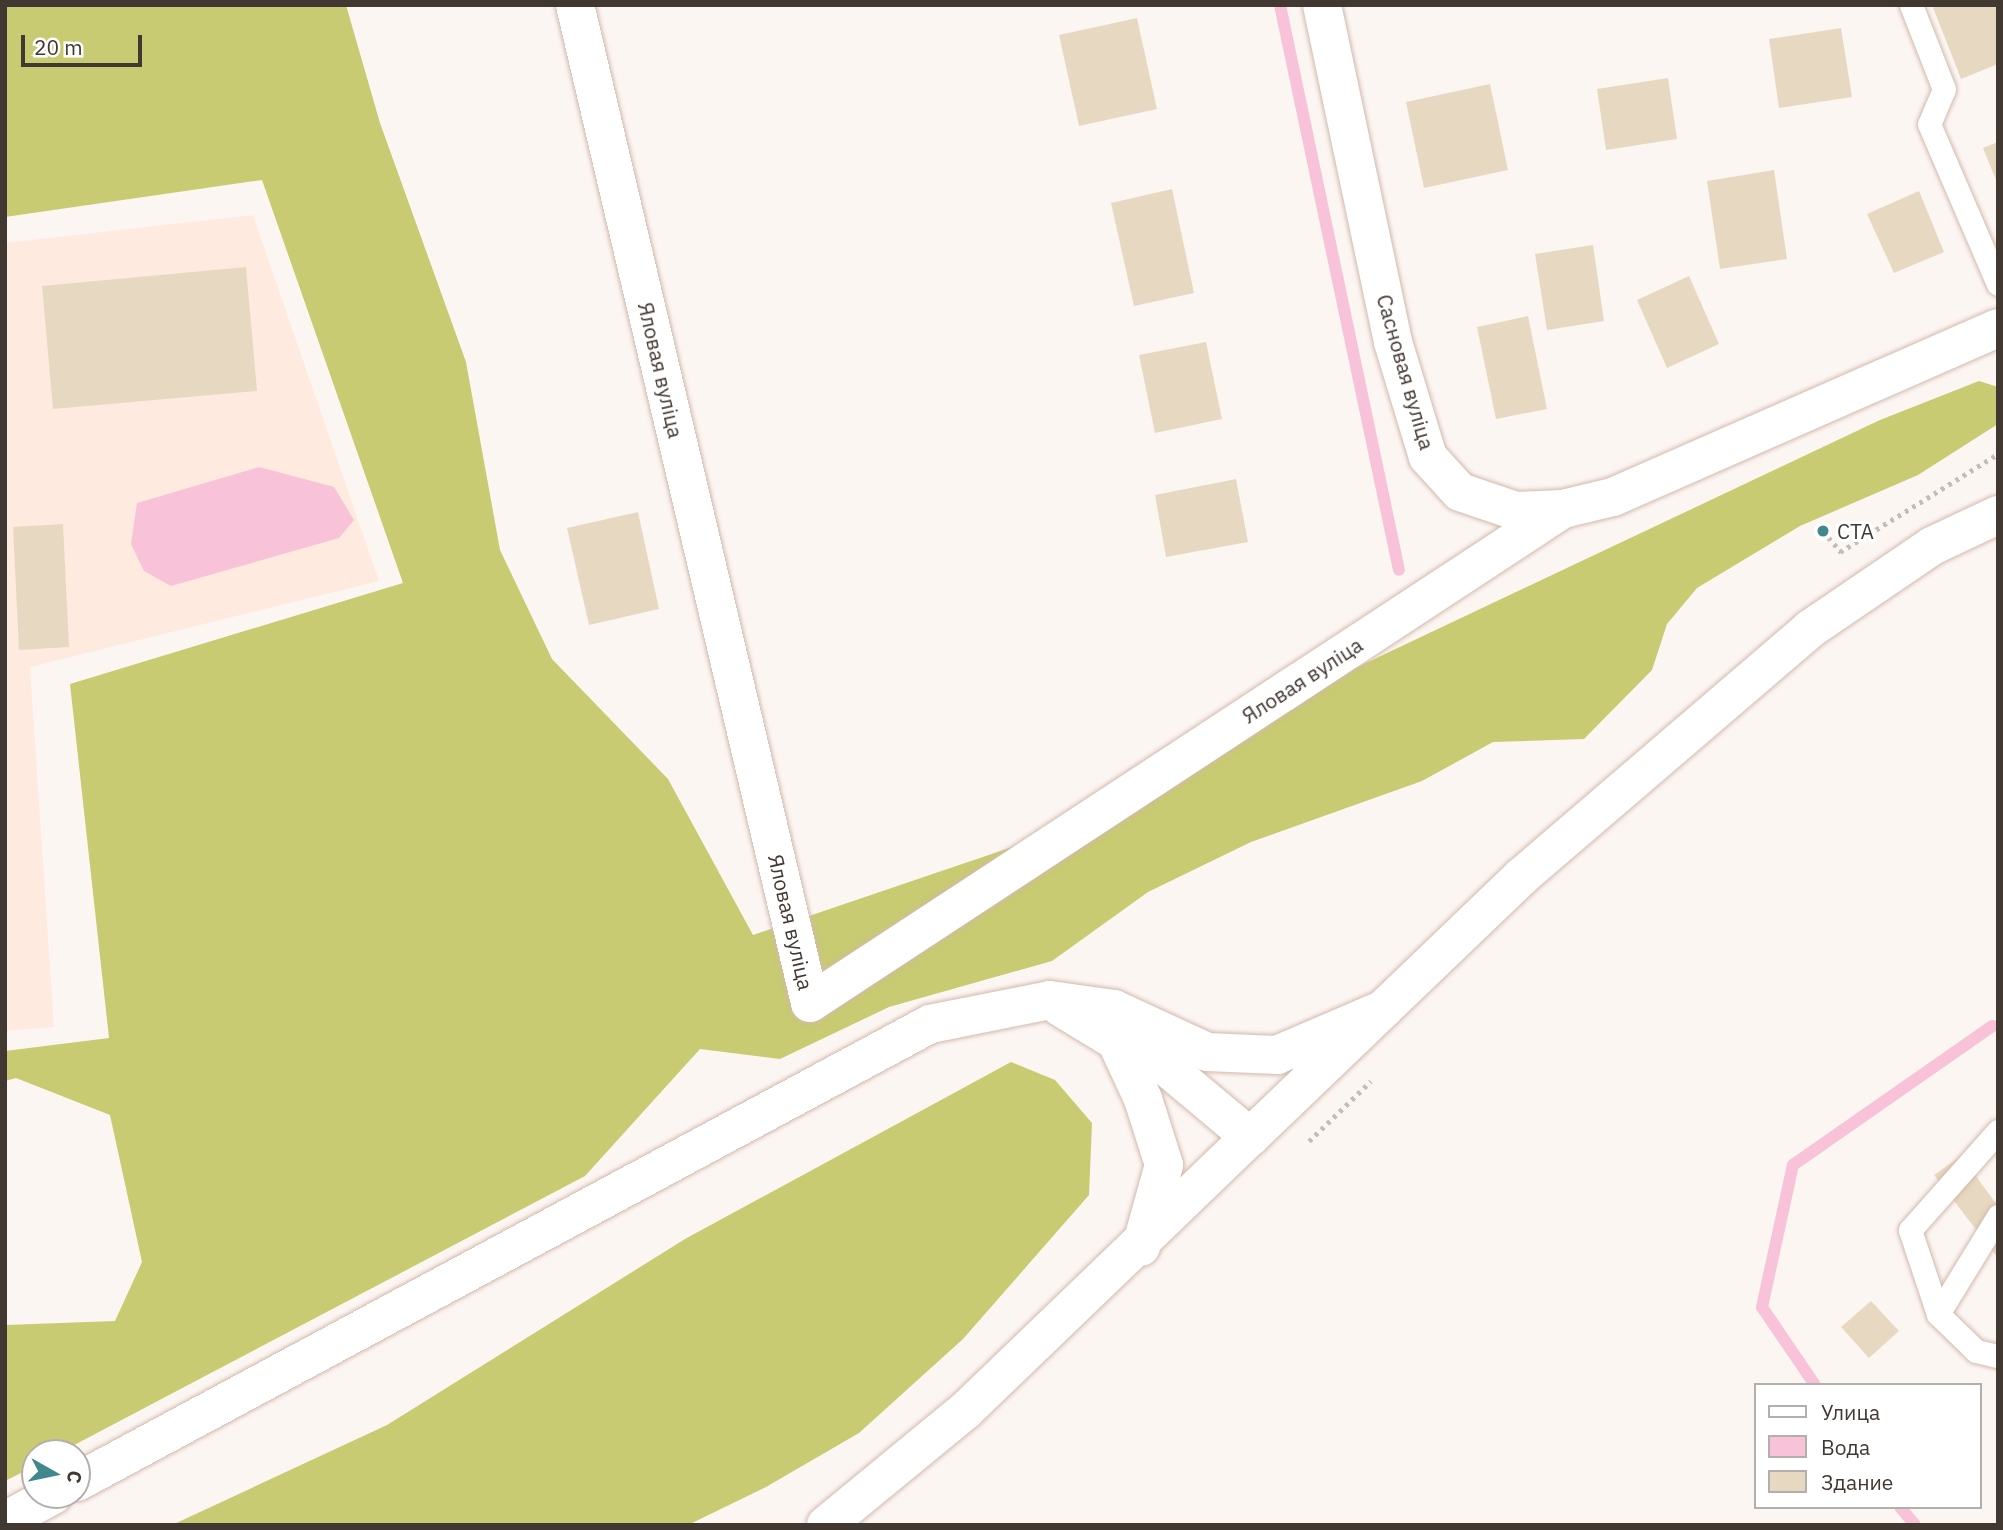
<!DOCTYPE html>
<html>
<head>
<meta charset="utf-8">
<style>
	body { margin:0 }
	#map { position:relative; width:2003px; height:1530px; overflow:hidden; background:#fcf6f3; font-family:"IBM Plex Sans",sans-serif }
	div>[style] { position:absolute }
	[style*='--x'] { left:calc(var(--x)*1px); top:calc(var(--y)*1px); width:calc(var(--w)*1px); rotate:calc(var(--a)*1deg) }
	.built>* { inset:0; background:#ffeadf }
	.forest>* { inset:0; background:#c8cb71 }
	.water>* { inset:0; background:#f8c2d8 }
	.stream>* { height:12px; margin:-6px; padding:0 6px; transform-origin:6px; border-radius:6px; background:#f8c2d8 }
	.building>* { inset:0; background:#e7d9c1 }
	.path>* { height:4.5px; margin-top:-2.25px; transform-origin:0; background:repeating-linear-gradient(90deg,#c4bcb9 0 3.5px,transparent 0 8.5px) }
	.roads { filter:drop-shadow(0 0 2px #d2b9ab) drop-shadow(0 0 2px #d2b9ab) }
	.lane>* { height:23px; margin:-11.5px; padding:0 11.5px; transform-origin:11.5px; border-radius:11.5px; background:#fff }
	.street>* { height:38px; margin:-19px; padding:0 19px; transform-origin:19px; border-radius:19px; background:#fff }
	.secondary>* { height:38px; margin:-19px; padding:0 19px; transform-origin:19px; border-radius:19px; background:#fff }
	.primary>* { height:38px; margin:-19px; padding:0 19px; transform-origin:19px; border-radius:19px; background:#fff }
	.highway>* { height:38px; margin:-19px; padding:0 19px; transform-origin:19px; border-radius:19px; background:#fff }
	.dots>* { width:19px; height:19px; translate:-50% -50%; box-sizing:border-box; border:4px solid #fff; border-radius:50% }
	span { translate:-50% -50%; white-space:nowrap; text-align:center; line-height:1.15; -webkit-text-stroke:6px #fff; paint-order:stroke }
	.street-label { font-size:21px; color:#423832 }
	.poi-label { font-size:21px; color:#423832 }
	.left { translate:0 -50%; text-align:left }
	.frame { position:absolute; inset:0; border:7px solid #423832; pointer-events:none }
	.legend { position:absolute; left:1754px; top:1383px; width:228px; height:126px; box-sizing:border-box; background:#fff; border:2px solid #b3afad; margin:0; padding:9px 12px; list-style:none; font-size:21px; color:#423832 }
	.legend li { display:flex; align-items:center; gap:14px; height:35px }
	.legend b { width:35px; border:2px solid #b3afad }
	.north { position:absolute; left:21px; top:1439px; width:70px; height:70px; box-sizing:border-box; background:#fff; border:2px solid #b3afad; border-radius:50%; rotate:99deg; font-size:19px; font-weight:700; line-height:28px; text-align:center; color:#423832 }
	.north::after { content:''; display:block; margin:auto; width:24px; height:32px; background:#40888b; clip-path:polygon(50% 0,100% 100%,50% 72%,0 100%) }
	.scale { position:absolute; left:21px; top:35px; width:121px; height:32px; box-sizing:border-box; border:4px solid #423832; border-top:0; padding-left:9px; font-size:21px; line-height:24px; white-space:nowrap; color:#423832; -webkit-text-stroke:5px #fff; paint-order:stroke }
</style>
</head>
<body>
<div id="map">
	<div class="built">
		<div style="clip-path:polygon(253px 215px,379px 581px,30px 667px,54px 1027px,5px 1031px,5px 243px)"></div>
	</div>
	<div class="forest">
		<div style="clip-path:polygon(5px 5px,346px 5px,380px 123px,466px 362px,500px 550px,552px 659px,668px 779px,753px 935px,1039px 838px,1292px 698px,1880px 420px,1979px 381px,1998px 387px,1998px 424px,1918px 475px,1800px 526px,1697px 588px,1667px 624px,1652px 670px,1584px 739px,1493px 742px,1422px 781px,1251px 842px,1148px 892px,1052px 961px,889px 1007px,780px 1059px,700px 1049px,585px 1176px,59px 1453px,35px 1453px,35px 1466px,5px 1481px,5px 1325px,115px 1321px,142px 1262px,110px 1115px,16px 1078px,5px 1081px,5px 1051px,109px 1038px,70px 684px,403px 583px,262px 180px,5px 217px)"></div>
		<div style="clip-path:polygon(1011px 1062px,1055px 1080px,1092px 1123px,1089px 1195px,963px 1339px,859px 1433px,766px 1487px,688px 1525px,172px 1525px,387px 1425px,685px 1239px)"></div>
	</div>
	<div class="water">
		<div style="clip-path:polygon(259px 467px,334px 487px,354px 520px,339px 538px,171px 586px,144px 571px,131px 544px,137px 503px)"></div>
	</div>
	<div class="stream">
		<div style="--x:1280;--y:5;--w:577;--a:78.11"></div>
		<div style="--x:1815;--y:1385;--w:94;--a:-124.2"></div>
		<div style="--x:1762;--y:1307;--w:145;--a:-77.7"></div>
		<div style="--x:1793;--y:1165;--w:243;--a:-34.9"></div>
		<div style="--x:1900;--y:1507;--w:23;--a:50"></div>
	</div>
	<div class="building">
		<div style="clip-path:polygon(1932px 5px,1998px 5px,1998px 64px,1961px 79px)"></div>
		<div style="clip-path:polygon(1137px 18px,1157px 109px,1079px 126px,1059px 35px)"></div>
		<div style="clip-path:polygon(1841px 28px,1852px 97px,1779px 108px,1769px 39px)"></div>
		<div style="clip-path:polygon(1668px 78px,1677px 139px,1606px 150px,1597px 89px)"></div>
		<div style="clip-path:polygon(1490px 84px,1508px 170px,1424px 188px,1406px 102px)"></div>
		<div style="clip-path:polygon(1998px 142px,1998px 185px,1983px 148px)"></div>
		<div style="clip-path:polygon(1774px 170px,1787px 259px,1720px 269px,1707px 181px)"></div>
		<div style="clip-path:polygon(1172px 189px,1194px 293px,1134px 306px,1111px 203px)"></div>
		<div style="clip-path:polygon(1919px 191px,1944px 252px,1894px 273px,1867px 214px)"></div>
		<div style="clip-path:polygon(1593px 245px,1604px 321px,1547px 330px,1535px 254px)"></div>
		<div style="clip-path:polygon(246px 267px,257px 391px,53px 409px,42px 286px)"></div>
		<div style="clip-path:polygon(1689px 276px,1719px 344px,1667px 368px,1637px 300px)"></div>
		<div style="clip-path:polygon(1528px 316px,1547px 409px,1496px 419px,1477px 327px)"></div>
		<div style="clip-path:polygon(1206px 342px,1222px 419px,1155px 433px,1139px 355px)"></div>
		<div style="clip-path:polygon(1236px 479px,1248px 542px,1166px 557px,1155px 495px)"></div>
		<div style="clip-path:polygon(638px 512px,659px 609px,589px 625px,567px 528px)"></div>
		<div style="clip-path:polygon(63px 524px,69px 647px,19px 650px,13px 527px)"></div>
		<div style="clip-path:polygon(1961px 1156px,1998px 1206px,1998px 1258px,1934px 1175px)"></div>
		<div style="clip-path:polygon(1871px 1301px,1899px 1331px,1869px 1358px,1841px 1327px)"></div>
	</div>
	<div class="path">
		<div style="--x:1823;--y:531;--w:28;--a:49"></div>
		<div style="--x:1840;--y:552;--w:186;--a:-31.8"></div>
		<div style="--x:1309;--y:1141;--w:86;--a:-44.1"></div>
	</div>
	<div class="roads">
		<div class="lane">
			<div style="--x:1911;--y:5;--w:90;--a:68.6"></div>
			<div style="--x:1944;--y:89;--w:38;--a:113"></div>
			<div style="--x:1929;--y:124;--w:174;--a:66.7"></div>
			<div style="--x:1998;--y:1131;--w:132;--a:131.6"></div>
			<div style="--x:1910;--y:1230;--w:89;--a:71.6"></div>
			<div style="--x:1938;--y:1314;--w:53;--a:44.2"></div>
			<div style="--x:1976;--y:1351;--w:23;--a:13"></div>
			<div style="--x:1938;--y:1314;--w:115;--a:-58.5"></div>
		</div>
		<div class="street">
			<div style="--x:575;--y:5;--w:1025;--a:76.75"></div>
			<div style="--x:810;--y:1003;--w:901;--a:-33.27"></div>
			<div style="--x:1322;--y:5;--w:344;--a:78.1"></div>
			<div style="--x:1393;--y:342;--w:120;--a:73.1"></div>
			<div style="--x:1428;--y:457;--w:47;--a:47.6"></div>
			<div style="--x:1460;--y:492;--w:59;--a:18.7"></div>
			<div style="--x:1516;--y:511;--w:47;--a:-2.4"></div>
			<div style="--x:1563;--y:509;--w:51;--a:-13.5"></div>
			<div style="--x:1613;--y:497;--w:420;--a:-23.7"></div>
		</div>
		<div class="secondary">
			<div style="--x:1250;--y:1137;--w:376;--a:-43.8"></div>
			<div style="--x:1521;--y:877;--w:381;--a:-40.6"></div>
			<div style="--x:1810;--y:629;--w:148;--a:-34.2"></div>
			<div style="--x:1932;--y:546;--w:73;--a:-25.2"></div>
		</div>
		<div class="primary">
			<div style="--x:826;--y:1525;--w:181;--a:-39.4"></div>
			<div style="--x:966;--y:1410;--w:394;--a:-43.9"></div>
		</div>
		<div class="highway">
			<div style="--x:1060;--y:1007;--w:66;--a:31.3"></div>
			<div style="--x:1116;--y:1041;--w:64;--a:65"></div>
			<div style="--x:1143;--y:1099;--w:69;--a:72.3"></div>
			<div style="--x:1164;--y:1165;--w:85;--a:105.7"></div>
			<div style="--x:1122;--y:1030;--w:167;--a:39.9"></div>
			<div style="--x:77;--y:1482;--w:968;--a:-28.23"></div>
			<div style="--x:930;--y:1024;--w:122;--a:-11.3"></div>
			<div style="--x:1050;--y:1000;--w:65;--a:8"></div>
			<div style="--x:1114;--y:1009;--w:102;--a:24.8"></div>
			<div style="--x:1207;--y:1052;--w:70;--a:2.5"></div>
			<div style="--x:1277;--y:1055;--w:116;--a:-23.3"></div>
			<div style="--x:5;--y:1521;--w:55;--a:-28.4"></div>
		</div>
	</div>
	<div class="dots">
		<div style="left:1823px;top:531px;background:#40888b"></div>
	</div>
	<div class="street-label">
		<span style="left:661px;top:370px;rotate:77deg">Яловая вуліца</span>
		<span style="left:1406px;top:372px;rotate:74deg">Сасновая вуліца</span>
		<span style="left:1302px;top:680px;rotate:-33deg">Яловая вуліца</span>
		<span style="left:791px;top:922px;rotate:77deg">Яловая вуліца</span>
	</div>
	<div class="poi-label">
		<span class="left" style="left:1837px;top:531px">СТА</span>
	</div>
	<div class="frame"></div>
	<ul class="legend">
	<li><b style="height:9px;background:#fff"></b>Улица</li>
	<li><b style="height:19px;background:#f8c2d8"></b>Вода</li>
	<li><b style="height:19px;background:#e7d9c1"></b>Здание</li>
	</ul>
	<div class="north">С</div>
	<div class="scale">20 m</div>
</div>
</body>
</html>
